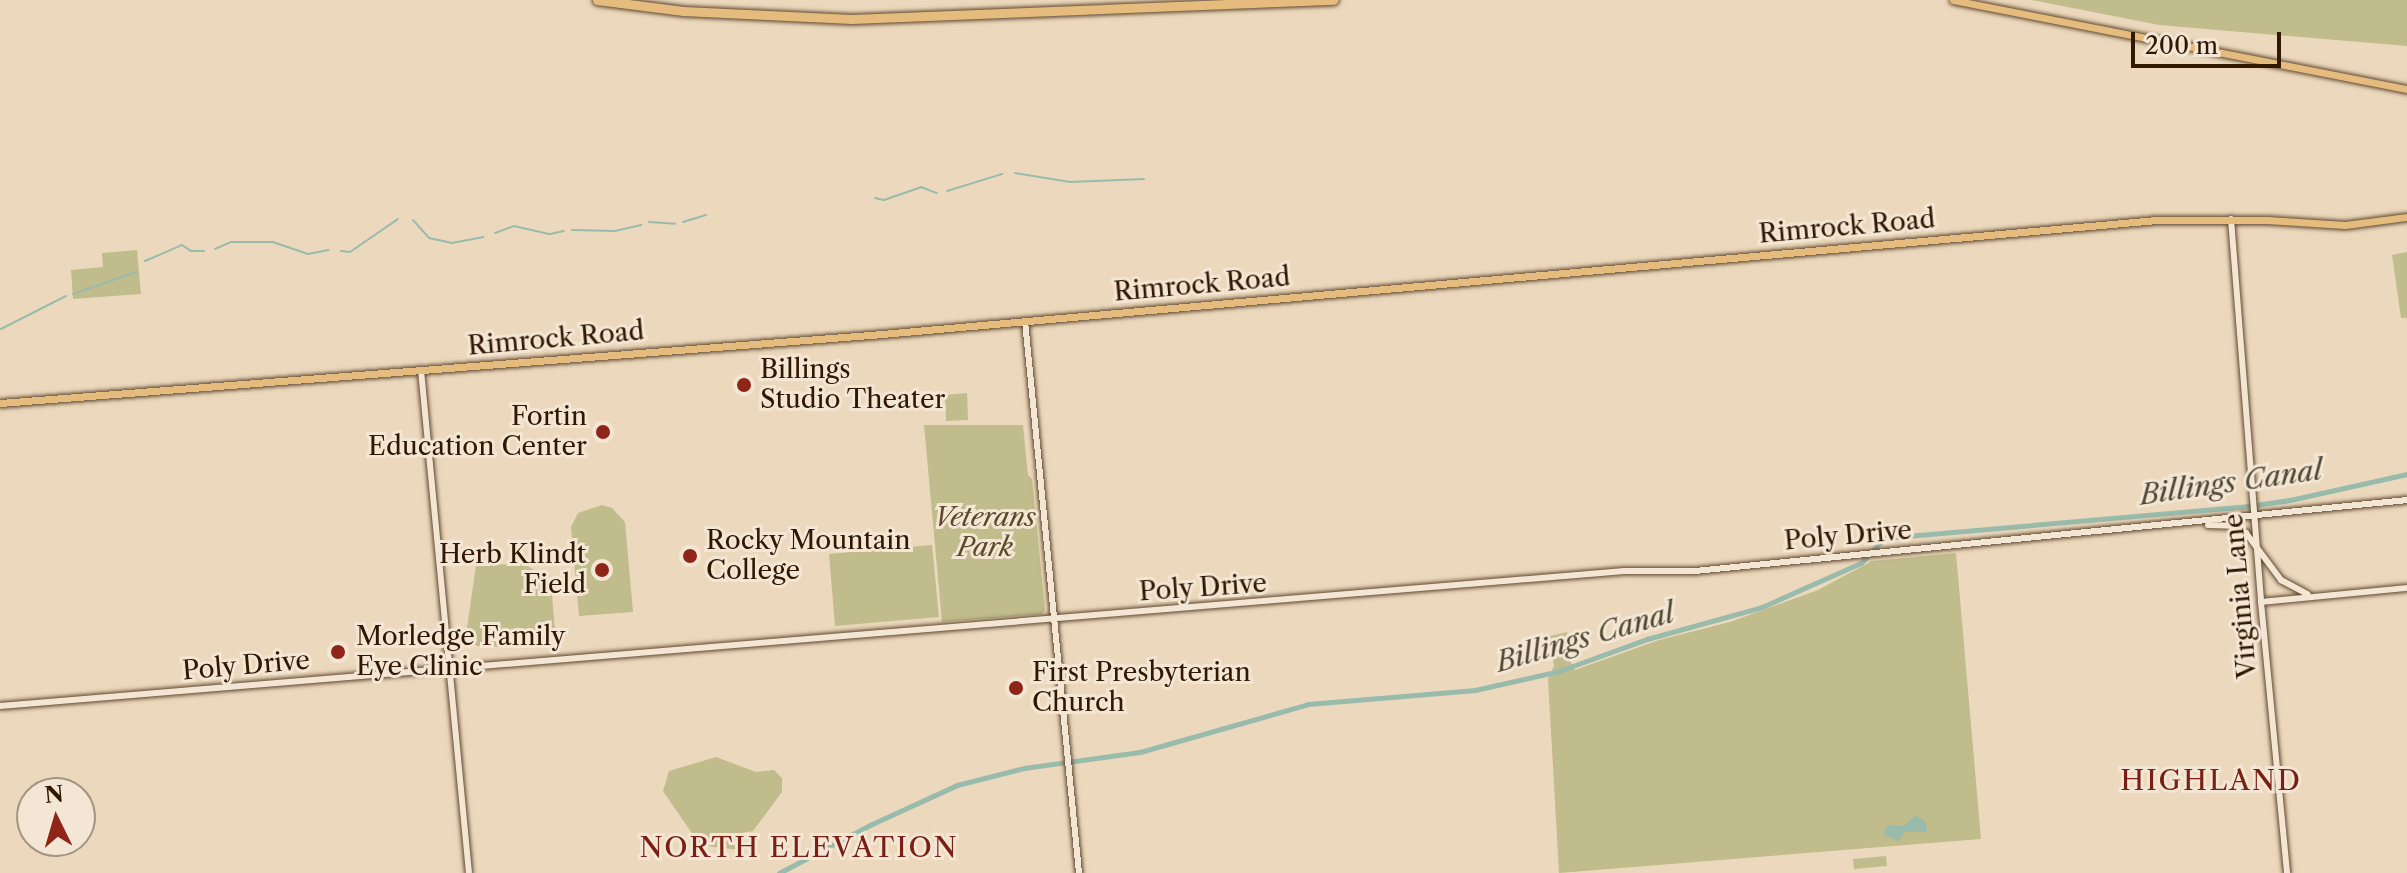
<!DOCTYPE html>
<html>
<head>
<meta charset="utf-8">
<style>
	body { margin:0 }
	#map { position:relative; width:2407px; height:873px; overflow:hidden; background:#ecd9bd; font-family:"Libre Caslon Text",serif }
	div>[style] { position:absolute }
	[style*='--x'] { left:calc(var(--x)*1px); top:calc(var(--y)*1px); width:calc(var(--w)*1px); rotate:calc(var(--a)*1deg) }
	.green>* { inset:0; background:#c0bc8c }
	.water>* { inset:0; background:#99bbac }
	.stream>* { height:2px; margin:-1px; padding:0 1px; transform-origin:1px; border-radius:1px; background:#99bbac }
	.canal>* { height:5px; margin:-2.5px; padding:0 2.5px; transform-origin:2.5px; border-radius:2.5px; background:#99bbac }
	.roads { filter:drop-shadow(0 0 2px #60482f) drop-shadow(0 0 2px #60482f) }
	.minor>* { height:6px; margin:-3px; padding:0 3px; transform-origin:3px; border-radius:3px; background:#f3e6d4 }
	.major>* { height:7px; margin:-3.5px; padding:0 3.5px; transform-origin:3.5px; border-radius:3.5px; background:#e6bc7e }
	.highway>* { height:9px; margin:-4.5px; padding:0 4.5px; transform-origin:4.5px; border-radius:4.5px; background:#e6bc7e }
	.dots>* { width:22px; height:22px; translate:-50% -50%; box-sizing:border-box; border:4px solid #f3e6d4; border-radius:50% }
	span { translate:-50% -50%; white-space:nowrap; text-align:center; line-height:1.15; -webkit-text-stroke:6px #f3e6d4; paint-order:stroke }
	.street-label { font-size:26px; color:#311800 }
	.poi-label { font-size:26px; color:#311800 }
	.left { translate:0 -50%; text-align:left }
	.right { translate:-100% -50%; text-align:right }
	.park-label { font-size:26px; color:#5c492a; font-style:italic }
	.water-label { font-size:28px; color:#504934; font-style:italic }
	.neighbourhood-label { font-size:28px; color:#7a1f14; letter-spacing:2px }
	.north { position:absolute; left:16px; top:777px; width:80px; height:80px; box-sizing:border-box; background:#f3e6d4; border:2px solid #a5947f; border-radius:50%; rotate:355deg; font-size:22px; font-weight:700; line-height:32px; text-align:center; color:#311800 }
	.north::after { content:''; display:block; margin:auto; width:28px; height:36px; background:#8f2418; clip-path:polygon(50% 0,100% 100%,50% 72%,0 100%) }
	.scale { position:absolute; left:2131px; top:32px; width:150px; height:36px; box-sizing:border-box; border:4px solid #311800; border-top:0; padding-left:10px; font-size:24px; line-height:28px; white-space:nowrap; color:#311800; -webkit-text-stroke:6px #f3e6d4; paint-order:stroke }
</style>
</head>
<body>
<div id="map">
	<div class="green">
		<div style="clip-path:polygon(2032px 0,2407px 0,2407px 46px,2159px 25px)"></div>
		<div style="clip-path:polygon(137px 250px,141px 294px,73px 299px,71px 270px,103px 267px,102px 253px)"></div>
		<div style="clip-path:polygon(2407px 252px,2407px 318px,2401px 318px,2392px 255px)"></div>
		<div style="clip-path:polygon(967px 393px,968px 420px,946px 421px,945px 395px)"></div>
		<div style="clip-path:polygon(924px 425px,1023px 425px,1028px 475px,1032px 479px,1045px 610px,1042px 614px,942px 622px)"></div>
		<div style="clip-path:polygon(602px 505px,612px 508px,625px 522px,633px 612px,579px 616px,571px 527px,578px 513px)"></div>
		<div style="clip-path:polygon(932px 545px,939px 617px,835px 626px,829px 554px)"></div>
		<div style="clip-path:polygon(1956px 553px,1981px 839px,1559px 873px,1548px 679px,1554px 666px,1550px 636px,1567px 632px,1569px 659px,1575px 670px,1659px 640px,1730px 622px,1818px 590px,1872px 561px)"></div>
		<div style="clip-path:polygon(525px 564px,551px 582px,555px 632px,503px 647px,477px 646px,470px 640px,467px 628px,476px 565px)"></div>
		<div style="clip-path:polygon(716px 757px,756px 772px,774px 770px,782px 778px,782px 792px,753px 831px,742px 833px,739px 850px,700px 845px,663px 791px,669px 771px)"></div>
		<div style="clip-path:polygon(1886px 856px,1887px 866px,1854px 869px,1853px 859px)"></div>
	</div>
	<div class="water">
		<div style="clip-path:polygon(1915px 815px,1926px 822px,1927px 832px,1904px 832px,1899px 841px,1884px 835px,1888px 825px,1904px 826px)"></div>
	</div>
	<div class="stream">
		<div style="--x:1015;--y:173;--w:56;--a:9.3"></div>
		<div style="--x:1070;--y:182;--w:74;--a:-2.3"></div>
		<div style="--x:947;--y:191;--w:58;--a:-17.2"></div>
		<div style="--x:875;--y:198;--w:9;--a:13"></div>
		<div style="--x:884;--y:200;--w:39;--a:-19"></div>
		<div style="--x:921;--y:187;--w:17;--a:21"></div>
		<div style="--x:413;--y:220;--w:24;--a:48"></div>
		<div style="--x:429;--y:238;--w:24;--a:12"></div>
		<div style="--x:452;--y:243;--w:32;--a:-11"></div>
		<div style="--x:649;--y:222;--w:26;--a:4"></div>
		<div style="--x:683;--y:222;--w:24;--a:-17"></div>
		<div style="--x:572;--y:230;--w:43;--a:1.3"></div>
		<div style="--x:615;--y:231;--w:27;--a:-13"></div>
		<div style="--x:495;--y:233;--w:20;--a:-20"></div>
		<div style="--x:514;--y:226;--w:37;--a:13"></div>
		<div style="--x:550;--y:234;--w:14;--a:-12"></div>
		<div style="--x:215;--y:249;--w:17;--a:-24"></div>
		<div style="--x:231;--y:242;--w:42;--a:0"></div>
		<div style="--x:273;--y:242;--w:37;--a:19"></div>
		<div style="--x:308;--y:254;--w:21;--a:-11"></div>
		<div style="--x:341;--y:251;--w:9;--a:6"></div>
		<div style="--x:350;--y:252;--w:58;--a:-34.5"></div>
		<div style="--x:145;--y:261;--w:40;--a:-23.4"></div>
		<div style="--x:182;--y:245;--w:11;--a:34"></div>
		<div style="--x:191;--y:251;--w:13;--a:0"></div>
		<div style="--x:73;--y:294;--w:67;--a:-19.2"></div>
		<div style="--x:1;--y:329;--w:73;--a:-26.9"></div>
	</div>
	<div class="canal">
		<div style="--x:779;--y:873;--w:105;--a:-27.8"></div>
		<div style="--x:872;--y:824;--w:94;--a:-24.6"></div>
		<div style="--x:957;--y:785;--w:69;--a:-14.2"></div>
		<div style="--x:1024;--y:768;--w:117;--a:-7.9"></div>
		<div style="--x:1140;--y:752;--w:175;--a:-15.9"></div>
		<div style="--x:1308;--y:704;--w:168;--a:-4.8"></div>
		<div style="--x:1475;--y:690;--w:86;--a:-12.7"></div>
		<div style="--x:1559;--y:671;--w:94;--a:-20"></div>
		<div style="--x:1647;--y:639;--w:119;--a:-15.5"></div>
		<div style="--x:1762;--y:607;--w:108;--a:-24"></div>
		<div style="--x:1861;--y:563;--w:34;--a:-47"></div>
		<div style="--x:1884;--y:538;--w:358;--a:-5"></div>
		<div style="--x:2241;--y:507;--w:49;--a:-8.1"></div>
		<div style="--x:2290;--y:500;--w:120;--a:-12.5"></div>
	</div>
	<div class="roads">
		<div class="minor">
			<div style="--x:2231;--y:219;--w:384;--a:85.5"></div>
			<div style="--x:2261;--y:602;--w:272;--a:84.5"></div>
			<div style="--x:1025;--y:321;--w:555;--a:84.41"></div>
			<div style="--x:421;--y:370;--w:505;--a:84.55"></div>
			<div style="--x:2208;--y:525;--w:25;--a:2"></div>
			<div style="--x:2233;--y:526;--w:15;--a:28"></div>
			<div style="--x:2246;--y:533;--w:59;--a:53.3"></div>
			<div style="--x:2281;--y:580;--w:30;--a:28"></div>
			<div style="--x:2261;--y:602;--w:147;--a:-5.5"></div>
			<div style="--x:0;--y:706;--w:1630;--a:-4.75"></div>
			<div style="--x:1624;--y:571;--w:71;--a:0"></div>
			<div style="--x:1695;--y:571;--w:716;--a:-5.69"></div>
		</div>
		<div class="major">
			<div style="--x:1953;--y:0;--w:463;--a:11.1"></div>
			<div style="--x:0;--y:403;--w:885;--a:-4.47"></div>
			<div style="--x:882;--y:334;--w:1280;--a:-5.11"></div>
			<div style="--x:2157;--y:220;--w:110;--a:0"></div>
			<div style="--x:2267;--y:220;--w:78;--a:3.7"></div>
			<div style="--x:2345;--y:225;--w:63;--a:-7.4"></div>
		</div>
		<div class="highway">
			<div style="--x:597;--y:0;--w:87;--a:7.3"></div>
			<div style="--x:683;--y:11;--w:169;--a:2.7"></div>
			<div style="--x:852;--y:19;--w:482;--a:-2.3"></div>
		</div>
	</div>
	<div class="dots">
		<div style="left:744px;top:385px;background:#8f2418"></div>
		<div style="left:603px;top:432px;background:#8f2418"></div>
		<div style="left:690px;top:556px;background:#8f2418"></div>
		<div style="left:602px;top:570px;background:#8f2418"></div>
		<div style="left:338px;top:652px;background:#8f2418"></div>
		<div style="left:1016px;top:688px;background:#8f2418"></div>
	</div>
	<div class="street-label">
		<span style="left:1847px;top:227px;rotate:-5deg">Rimrock Road</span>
		<span style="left:1202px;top:285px;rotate:-5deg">Rimrock Road</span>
		<span style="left:556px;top:339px;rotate:-5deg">Rimrock Road</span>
		<span style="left:1848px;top:536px;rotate:-5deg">Poly Drive</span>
		<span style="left:1203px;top:588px;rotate:-4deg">Poly Drive</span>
		<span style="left:2241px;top:596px;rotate:-95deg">Virginia Lane</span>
		<span style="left:246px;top:666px;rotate:-5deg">Poly Drive</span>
	</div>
	<div class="poi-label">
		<span class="left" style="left:760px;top:385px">Billings<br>Studio Theater</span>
		<span class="right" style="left:587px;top:432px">Fortin<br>Education Center</span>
		<span class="left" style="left:706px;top:556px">Rocky Mountain<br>College</span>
		<span class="right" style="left:586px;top:570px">Herb Klindt<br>Field</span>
		<span class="left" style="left:356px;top:652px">Morledge Family<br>Eye Clinic</span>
		<span class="left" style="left:1032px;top:688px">First Presbyterian<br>Church</span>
	</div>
	<div class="park-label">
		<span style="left:985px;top:533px">Veterans<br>Park</span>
	</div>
	<div class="water-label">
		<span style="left:2231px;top:482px;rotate:-8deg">Billings Canal</span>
		<span style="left:1585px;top:637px;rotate:-16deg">Billings Canal</span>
	</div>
	<div class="neighbourhood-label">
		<span style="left:2211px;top:780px">HIGHLAND</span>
		<span style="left:799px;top:847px">NORTH ELEVATION</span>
	</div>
	<div class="north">N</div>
	<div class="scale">200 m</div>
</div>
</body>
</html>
